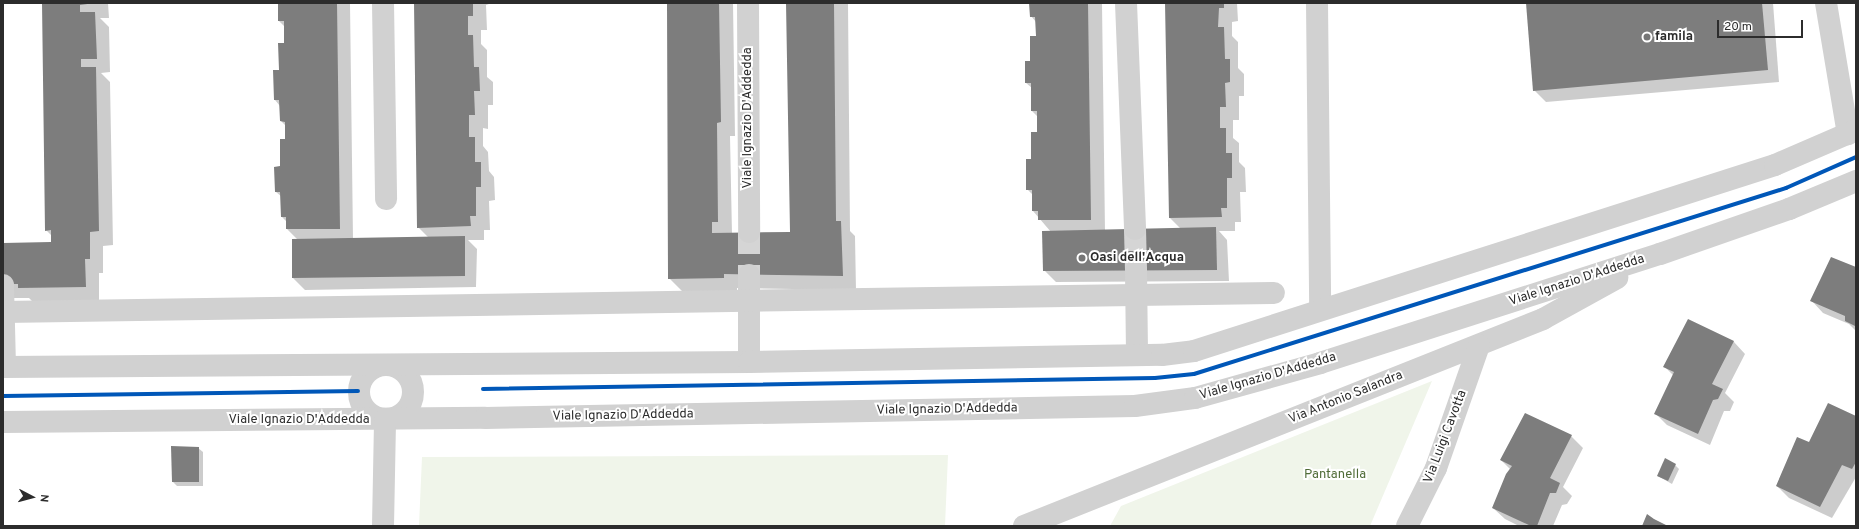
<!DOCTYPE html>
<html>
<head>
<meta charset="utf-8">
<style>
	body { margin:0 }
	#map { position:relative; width:1859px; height:529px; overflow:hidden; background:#fff; font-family:Overpass,sans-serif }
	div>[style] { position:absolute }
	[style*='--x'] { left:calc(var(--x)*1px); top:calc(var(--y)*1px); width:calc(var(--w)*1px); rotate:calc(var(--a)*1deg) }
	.green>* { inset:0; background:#f0f5ea }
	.shadow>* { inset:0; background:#0003 }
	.building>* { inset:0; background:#7d7d7d }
	.minor-tunnel>* { height:22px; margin-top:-11px; transform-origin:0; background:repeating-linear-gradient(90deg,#d5d5d5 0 22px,transparent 0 33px) }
	.minor>* { height:22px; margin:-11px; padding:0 11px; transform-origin:11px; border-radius:11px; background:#d1d1d1 }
	.minor>.ring { margin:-11px; padding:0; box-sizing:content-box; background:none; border:22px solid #d1d1d1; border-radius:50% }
	.cycleway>* { height:4px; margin:-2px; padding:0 2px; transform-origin:2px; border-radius:2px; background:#0057b8 }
	.dots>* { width:11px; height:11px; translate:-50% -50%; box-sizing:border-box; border:2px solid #fff; border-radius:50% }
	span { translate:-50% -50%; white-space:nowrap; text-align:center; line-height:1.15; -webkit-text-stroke:4px #fff; paint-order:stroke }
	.poi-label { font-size:13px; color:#2c2c2c; font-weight:700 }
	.left { translate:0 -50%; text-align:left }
	.street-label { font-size:13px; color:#2c2c2c }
	.park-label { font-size:13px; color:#4f6b37 }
	.frame { position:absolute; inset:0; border:4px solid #2c2c2c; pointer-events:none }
	.north { position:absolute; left:12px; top:477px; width:40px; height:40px; -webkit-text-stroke:3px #fff; paint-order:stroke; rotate:96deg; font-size:11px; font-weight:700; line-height:16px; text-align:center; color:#2c2c2c }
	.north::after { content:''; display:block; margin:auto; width:14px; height:18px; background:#2c2c2c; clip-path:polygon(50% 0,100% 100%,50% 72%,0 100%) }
	.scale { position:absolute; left:1717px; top:20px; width:86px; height:18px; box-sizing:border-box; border:2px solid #2c2c2c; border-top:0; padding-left:5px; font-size:12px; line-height:14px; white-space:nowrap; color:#2c2c2c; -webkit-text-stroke:3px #fff; paint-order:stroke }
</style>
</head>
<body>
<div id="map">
	<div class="green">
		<div style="clip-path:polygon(1432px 381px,1370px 526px,1110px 526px,1121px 506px)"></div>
		<div style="clip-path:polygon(948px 455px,945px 526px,419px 526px,422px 457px)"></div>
	</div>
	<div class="shadow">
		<div style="clip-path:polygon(43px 3px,108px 3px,109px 18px,100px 18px,109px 27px,110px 72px,101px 73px,110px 82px,113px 245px,103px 246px,103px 273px,99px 273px,99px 301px,33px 302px,29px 298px,3px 298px,3px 244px,52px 243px,52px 236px,46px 230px)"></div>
		<div style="clip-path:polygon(279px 3px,350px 3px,353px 239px,429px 238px,418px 227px,415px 3px,492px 3px,486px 5px,487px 30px,481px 30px,481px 44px,487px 50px,487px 77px,493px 82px,493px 105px,488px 105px,488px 129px,483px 128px,483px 146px,488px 152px,489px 171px,494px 177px,495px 200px,489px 201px,490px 230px,484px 230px,484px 240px,468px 240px,477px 249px,476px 287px,305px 290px,293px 278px,298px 240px,287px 229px,287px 222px,282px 217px,282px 197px,276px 192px,286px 140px,286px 126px,281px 121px,280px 106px,275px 100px,274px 71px,280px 71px,285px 44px,285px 27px,279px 21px)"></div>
		<div style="clip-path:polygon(668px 3px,733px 3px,735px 136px,730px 136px,732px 234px,791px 233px,788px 3px,848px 3px,850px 231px,855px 236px,856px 290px,737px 288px,737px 292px,683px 292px,669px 278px)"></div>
		<div style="clip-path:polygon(1030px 3px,1102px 3px,1105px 231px,1181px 229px,1170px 218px,1166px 3px,1237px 3px,1238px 21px,1232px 22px,1232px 36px,1238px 42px,1238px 68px,1244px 74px,1244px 96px,1239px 96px,1239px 120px,1233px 120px,1233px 138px,1239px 143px,1239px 162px,1245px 168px,1246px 192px,1240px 192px,1241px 222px,1235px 222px,1235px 231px,1219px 231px,1227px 240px,1229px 281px,1056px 282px,1044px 270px,1051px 232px,1033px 211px,1033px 195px,1027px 189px,1038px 133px,1038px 117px,1032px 111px,1032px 88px,1026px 83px,1037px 37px,1036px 22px,1031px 16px)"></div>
		<div style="clip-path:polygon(1527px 3px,1773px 3px,1779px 82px,1546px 102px,1534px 90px)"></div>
		<div style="clip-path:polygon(1832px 259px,1856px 270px,1856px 331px,1849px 324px,1823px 313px,1812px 301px)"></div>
		<div style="clip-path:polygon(1688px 321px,1734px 342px,1745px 354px,1725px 393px,1734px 402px,1730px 411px,1724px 411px,1710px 445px,1667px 425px,1656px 414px,1673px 375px,1664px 366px)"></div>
		<div style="clip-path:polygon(1856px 417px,1856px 477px,1832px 518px,1789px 498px,1777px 486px,1809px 444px)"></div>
		<div style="clip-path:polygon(1571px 436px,1583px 448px,1563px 487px,1572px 496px,1567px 504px,1562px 505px,1553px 526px,1519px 526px,1505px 519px,1493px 508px,1510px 469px,1501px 460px)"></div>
		<div style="clip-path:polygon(198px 448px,203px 452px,203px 486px,177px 486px,173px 482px)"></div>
		<div style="clip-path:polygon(1675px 465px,1679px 469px,1672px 484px,1658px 476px)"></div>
	</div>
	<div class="building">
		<div style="clip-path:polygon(42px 3px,95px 3px,80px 5px,80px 12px,95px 12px,97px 59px,81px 59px,81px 67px,96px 67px,99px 231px,90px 232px,90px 259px,85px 259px,86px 287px,18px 288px,18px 284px,3px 284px,3px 243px,51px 242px,51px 230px,45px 231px)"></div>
		<div style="clip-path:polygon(278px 3px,337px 3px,340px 229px,286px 229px,286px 217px,281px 217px,280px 192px,275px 192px,274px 167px,280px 166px,280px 139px,285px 139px,285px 122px,280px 121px,279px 100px,274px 100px,273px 70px,279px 70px,278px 43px,284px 43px,284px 21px,278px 21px)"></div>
		<div style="clip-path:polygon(414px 3px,473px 3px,473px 16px,468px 16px,468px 35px,473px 35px,474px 67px,479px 67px,480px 91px,474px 91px,475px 115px,469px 115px,469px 137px,475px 137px,475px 162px,481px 162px,481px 187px,476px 187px,476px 216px,470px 216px,471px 226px,417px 228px)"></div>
		<div style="clip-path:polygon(667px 3px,719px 3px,721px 122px,717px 123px,718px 222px,712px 222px,712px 233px,790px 232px,786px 3px,834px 3px,836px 221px,841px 221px,843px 276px,724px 274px,724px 278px,668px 279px)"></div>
		<div style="clip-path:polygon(1029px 3px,1088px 3px,1091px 220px,1038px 220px,1038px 211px,1032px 211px,1032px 190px,1026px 190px,1026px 159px,1031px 159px,1031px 132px,1037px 132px,1037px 111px,1031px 111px,1031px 83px,1025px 83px,1025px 61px,1030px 61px,1030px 36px,1036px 36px,1035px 17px,1030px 17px)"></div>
		<div style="clip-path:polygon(1165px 3px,1224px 3px,1224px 8px,1219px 8px,1218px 27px,1224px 27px,1225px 59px,1230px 59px,1230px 82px,1225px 83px,1226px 107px,1220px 107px,1220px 128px,1226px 128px,1226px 153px,1232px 153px,1232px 178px,1227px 178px,1227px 208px,1221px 208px,1222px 217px,1169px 218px)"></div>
		<div style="clip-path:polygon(1526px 3px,1762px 3px,1768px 70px,1533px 91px)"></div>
		<div style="clip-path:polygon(1216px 227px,1217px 270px,1043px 271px,1042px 231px)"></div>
		<div style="clip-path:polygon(465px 236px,465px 276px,292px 278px,292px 239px)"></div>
		<div style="clip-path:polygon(1831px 257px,1856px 267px,1855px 326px,1845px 321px,1845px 316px,1810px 301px)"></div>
		<div style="clip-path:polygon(1688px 319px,1734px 341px,1712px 384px,1723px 389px,1718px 399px,1713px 400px,1698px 434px,1654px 414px,1674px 372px,1663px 367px)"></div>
		<div style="clip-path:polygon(1828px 403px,1856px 416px,1856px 462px,1852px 469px,1842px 465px,1820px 507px,1776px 486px,1797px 437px,1809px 442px)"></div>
		<div style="clip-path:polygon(1525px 413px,1572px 435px,1550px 478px,1560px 483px,1556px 493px,1550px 493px,1537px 526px,1531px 526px,1492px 508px,1506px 474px,1512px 466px,1500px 460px)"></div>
		<div style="clip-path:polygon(171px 446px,199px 447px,199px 482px,172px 482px)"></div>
		<div style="clip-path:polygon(1665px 458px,1676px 464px,1668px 481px,1657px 476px)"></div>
		<div style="clip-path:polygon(1647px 514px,1654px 519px,1668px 526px,1642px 526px)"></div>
	</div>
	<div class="minor-tunnel">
		<div style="--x:1135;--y:229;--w:42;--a:88.6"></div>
		<div style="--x:749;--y:232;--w:43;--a:90"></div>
	</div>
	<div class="minor">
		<div style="--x:383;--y:3;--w:196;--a:89.1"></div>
		<div style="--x:748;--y:3;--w:229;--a:89.7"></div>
		<div style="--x:1126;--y:3;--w:226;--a:87.7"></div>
		<div style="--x:1317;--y:3;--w:306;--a:89.4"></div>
		<div style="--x:1826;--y:3;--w:133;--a:80.5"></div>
		<div style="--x:1136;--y:271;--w:83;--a:89.3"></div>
		<div style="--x:749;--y:275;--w:87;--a:90"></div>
		<div style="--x:3;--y:285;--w:82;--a:88.6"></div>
		<div style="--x:3;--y:312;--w:1271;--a:-0.86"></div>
		<div class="ring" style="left:359px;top:365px;width:32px;height:32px"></div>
		<div style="--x:3;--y:367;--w:746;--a:-0.38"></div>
		<div style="--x:749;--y:362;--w:413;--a:-1"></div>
		<div style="--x:1162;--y:355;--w:32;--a:-7"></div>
		<div style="--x:1194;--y:351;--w:610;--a:-17.75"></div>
		<div style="--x:1775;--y:165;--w:88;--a:-23.4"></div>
		<div style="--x:3;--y:422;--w:482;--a:-0.5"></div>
		<div style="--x:485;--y:418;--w:650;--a:-1.06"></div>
		<div style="--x:1135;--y:406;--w:61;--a:-7.6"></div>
		<div style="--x:1195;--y:398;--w:130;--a:-15.6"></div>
		<div style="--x:1320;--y:363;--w:357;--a:-17.8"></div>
		<div style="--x:1660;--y:254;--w:137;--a:-19.2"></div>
		<div style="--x:1789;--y:209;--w:73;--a:-22.7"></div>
		<div style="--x:383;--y:526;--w:107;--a:-88.9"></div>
		<div style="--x:1024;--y:526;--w:559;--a:-21.74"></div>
		<div style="--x:1543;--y:319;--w:85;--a:-29"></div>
		<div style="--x:1407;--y:526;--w:65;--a:-63.4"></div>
		<div style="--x:1436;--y:468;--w:130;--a:-70.7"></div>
	</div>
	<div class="cycleway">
		<div style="--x:483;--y:389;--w:672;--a:-0.94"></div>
		<div style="--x:1155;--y:378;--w:39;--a:-6"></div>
		<div style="--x:1194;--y:374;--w:621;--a:-17.44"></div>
		<div style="--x:1786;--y:188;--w:77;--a:-23.9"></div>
		<div style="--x:3;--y:396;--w:355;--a:-0.8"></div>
	</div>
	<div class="dots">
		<div style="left:1647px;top:37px;background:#767676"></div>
		<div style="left:1082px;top:258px;background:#767676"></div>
	</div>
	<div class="poi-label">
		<span class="left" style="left:1655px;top:37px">famila</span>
		<span class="left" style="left:1090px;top:258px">Oasi dell'Acqua</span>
	</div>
	<div class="street-label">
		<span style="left:748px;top:118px;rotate:-90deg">Viale Ignazio D'Addedda</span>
		<span style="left:1577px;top:281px;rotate:-18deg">Viale Ignazio D'Addedda</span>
		<span style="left:1268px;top:377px;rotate:-16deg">Viale Ignazio D'Addedda</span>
		<span style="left:1346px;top:398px;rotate:-22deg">Via Antonio Salandra</span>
		<span style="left:947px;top:410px;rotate:-1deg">Viale Ignazio D'Addedda</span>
		<span style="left:623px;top:416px;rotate:-1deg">Viale Ignazio D'Addedda</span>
		<span style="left:299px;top:420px">Viale Ignazio D'Addedda</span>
		<span style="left:1446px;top:437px;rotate:-69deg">Via Luigi Cavotta</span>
	</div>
	<div class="park-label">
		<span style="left:1335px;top:475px">Pantanella</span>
	</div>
	<div class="frame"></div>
	<div class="north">N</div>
	<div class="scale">20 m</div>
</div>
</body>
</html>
